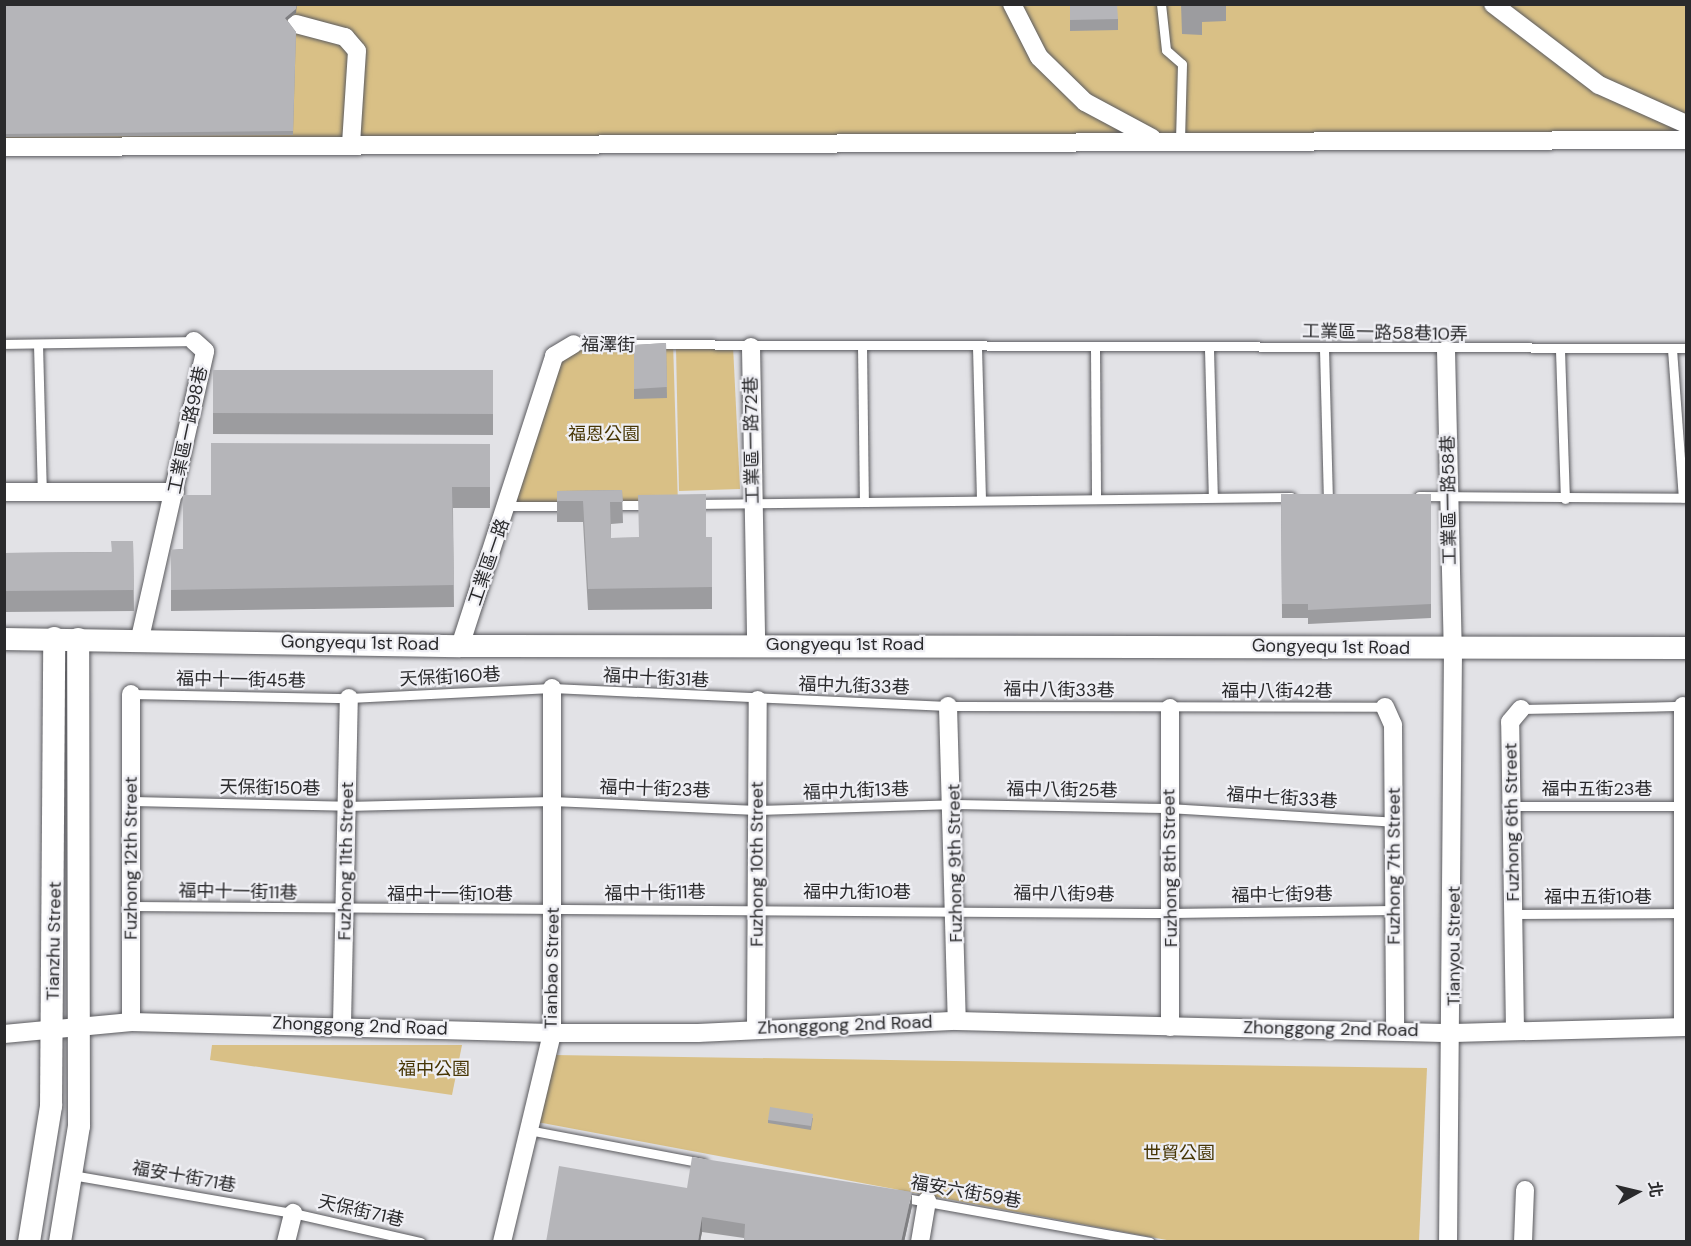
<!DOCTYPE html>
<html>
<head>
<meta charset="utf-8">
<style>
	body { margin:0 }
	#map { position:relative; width:1691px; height:1246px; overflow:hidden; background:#e2e2e6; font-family:"DM Sans","Noto Sans TC",sans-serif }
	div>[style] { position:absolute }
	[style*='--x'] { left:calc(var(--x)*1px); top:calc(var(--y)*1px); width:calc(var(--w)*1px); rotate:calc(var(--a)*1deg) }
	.green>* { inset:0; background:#d9c086 }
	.roads { filter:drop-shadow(0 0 2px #5a5a5e) drop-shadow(0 0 2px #5a5a5e) }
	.service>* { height:9px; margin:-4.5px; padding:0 4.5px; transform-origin:4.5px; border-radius:4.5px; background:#fff }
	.minor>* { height:18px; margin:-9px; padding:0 9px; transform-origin:9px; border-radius:9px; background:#fff }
	.tertiary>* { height:22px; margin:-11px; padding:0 11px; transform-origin:11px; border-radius:11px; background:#fff }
	.wall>* { inset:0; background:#9c9c9f }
	.shaded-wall>* { inset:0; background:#7f7f82 }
	.building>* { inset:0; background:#b5b5b9 }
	span { translate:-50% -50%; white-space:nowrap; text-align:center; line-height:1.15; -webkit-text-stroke:4.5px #efeff4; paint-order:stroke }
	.street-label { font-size:18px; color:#2a2a2c }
	.park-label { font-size:18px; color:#473605 }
	.frame { position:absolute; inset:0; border:6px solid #2a2a2c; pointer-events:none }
	.north { position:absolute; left:1607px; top:1162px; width:60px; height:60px; -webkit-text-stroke:4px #efeff4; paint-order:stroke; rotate:82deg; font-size:16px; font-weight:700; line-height:24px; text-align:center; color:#2a2a2c }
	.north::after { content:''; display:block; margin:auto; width:21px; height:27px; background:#2a2a2c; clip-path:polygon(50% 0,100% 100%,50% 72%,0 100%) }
</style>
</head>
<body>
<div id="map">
	<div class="green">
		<div style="clip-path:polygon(5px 5px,1686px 5px,1686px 140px,5px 143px)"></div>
		<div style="clip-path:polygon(673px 342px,678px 505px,508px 506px,564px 345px)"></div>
		<div style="clip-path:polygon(733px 346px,740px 489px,679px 491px,676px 347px)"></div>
		<div style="clip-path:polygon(212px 1045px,462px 1045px,452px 1095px,210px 1060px)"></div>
		<div style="clip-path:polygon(554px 1055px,1427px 1068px,1419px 1241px,1172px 1241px,537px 1122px)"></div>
	</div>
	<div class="roads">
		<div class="service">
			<div style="--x:1161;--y:4;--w:46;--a:83.8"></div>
			<div style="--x:1166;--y:50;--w:21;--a:41"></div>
			<div style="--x:1182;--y:64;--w:77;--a:91.5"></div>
			<div style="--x:4;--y:344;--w:190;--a:-0.9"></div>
			<div style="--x:38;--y:344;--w:148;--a:88.5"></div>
			<div style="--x:574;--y:344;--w:1112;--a:0.21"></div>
			<div style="--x:862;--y:345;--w:155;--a:89.3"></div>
			<div style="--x:977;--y:347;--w:151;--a:88.5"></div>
			<div style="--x:1095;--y:349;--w:148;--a:89.6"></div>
			<div style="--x:1209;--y:349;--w:148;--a:88.5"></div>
			<div style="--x:1324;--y:349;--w:148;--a:88.5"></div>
			<div style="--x:1672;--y:349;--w:149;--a:85.8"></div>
			<div style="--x:1560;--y:350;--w:149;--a:88.1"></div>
			<div style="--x:1419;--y:496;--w:267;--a:0.4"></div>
			<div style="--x:693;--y:504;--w:598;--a:-0.67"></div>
			<div style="--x:612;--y:505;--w:37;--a:0"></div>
			<div style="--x:508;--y:506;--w:60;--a:0"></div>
			<div style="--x:131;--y:694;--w:218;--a:1.1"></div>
			<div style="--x:349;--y:698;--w:203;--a:-2.8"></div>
			<div style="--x:552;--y:688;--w:396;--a:2.6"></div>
			<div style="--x:948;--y:706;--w:437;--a:0.1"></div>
			<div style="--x:1521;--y:709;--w:163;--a:-1.1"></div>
			<div style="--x:132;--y:801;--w:214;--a:1.3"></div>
			<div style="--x:346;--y:806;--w:206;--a:-1.4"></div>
			<div style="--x:552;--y:801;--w:205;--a:2.5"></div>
			<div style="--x:757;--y:810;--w:198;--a:-1.7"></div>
			<div style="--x:955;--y:804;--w:213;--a:1.1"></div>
			<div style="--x:1168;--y:808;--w:226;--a:3.5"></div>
			<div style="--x:1512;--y:806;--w:174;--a:0"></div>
			<div style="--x:130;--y:906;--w:1041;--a:0.39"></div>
			<div style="--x:1171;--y:913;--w:222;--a:-0.8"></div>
			<div style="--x:1513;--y:914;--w:172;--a:-0.3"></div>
			<div style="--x:528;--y:1130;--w:178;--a:10.7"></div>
			<div style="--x:72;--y:1175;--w:224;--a:9.8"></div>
			<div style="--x:293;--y:1213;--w:131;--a:12.8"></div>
			<div style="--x:900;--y:1197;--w:254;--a:10.2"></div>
		</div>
		<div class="minor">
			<div style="--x:1012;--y:4;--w:59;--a:63"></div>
			<div style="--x:1039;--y:57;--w:64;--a:44.4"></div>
			<div style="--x:1085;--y:102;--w:76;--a:28.2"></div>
			<div style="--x:1493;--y:4;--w:133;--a:37.4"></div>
			<div style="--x:1599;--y:85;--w:95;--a:24.1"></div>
			<div style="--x:296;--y:24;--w:51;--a:14.9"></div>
			<div style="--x:345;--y:37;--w:18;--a:49"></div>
			<div style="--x:357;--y:51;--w:93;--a:93.7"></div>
			<div style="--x:4;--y:147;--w:1682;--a:-0.24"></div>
			<div style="--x:751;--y:347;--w:297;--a:89"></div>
			<div style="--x:1446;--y:350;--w:300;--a:88.7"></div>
			<div style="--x:1453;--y:650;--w:592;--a:90.48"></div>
			<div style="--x:4;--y:492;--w:171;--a:0"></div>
			<div style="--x:140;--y:638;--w:294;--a:-77.2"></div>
			<div style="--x:205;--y:351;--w:15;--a:-138"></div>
			<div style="--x:460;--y:646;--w:305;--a:-72"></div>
			<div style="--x:554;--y:356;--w:23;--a:-31"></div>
			<div style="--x:948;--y:706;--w:315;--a:88.4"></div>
			<div style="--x:1385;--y:707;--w:20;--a:66"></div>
			<div style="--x:1393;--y:725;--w:303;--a:89.6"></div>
			<div style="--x:1170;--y:708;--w:319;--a:90"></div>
			<div style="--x:131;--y:1022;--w:328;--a:-90"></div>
			<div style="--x:342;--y:1024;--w:326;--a:-88.8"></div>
			<div style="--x:1683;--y:1027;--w:321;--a:-90"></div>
			<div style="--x:756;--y:1028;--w:328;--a:-89.7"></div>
			<div style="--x:1515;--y:1030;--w:308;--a:-90.9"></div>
			<div style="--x:1510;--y:722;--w:17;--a:-50"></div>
			<div style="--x:4;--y:1034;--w:128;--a:-5.4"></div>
			<div style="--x:131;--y:1022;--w:421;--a:1.5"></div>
			<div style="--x:552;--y:1033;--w:146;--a:0"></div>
			<div style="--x:698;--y:1033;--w:259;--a:-2.7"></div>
			<div style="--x:957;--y:1021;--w:497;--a:1.4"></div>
			<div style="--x:1454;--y:1033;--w:232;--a:-1.5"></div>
			<div style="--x:286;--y:1242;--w:30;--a:-76"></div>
			<div style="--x:502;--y:1242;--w:215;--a:-76.5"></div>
			<div style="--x:552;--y:1033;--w:345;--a:-90"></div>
			<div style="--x:920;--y:1242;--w:42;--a:-80.3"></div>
			<div style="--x:1523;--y:1242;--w:52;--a:-87.8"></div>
		</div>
		<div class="tertiary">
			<div style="--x:4;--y:639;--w:456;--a:0.9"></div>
			<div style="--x:460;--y:646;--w:1226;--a:0.09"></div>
			<div style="--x:29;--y:1242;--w:138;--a:-80.8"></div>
			<div style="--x:51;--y:1106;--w:468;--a:-89.6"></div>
			<div style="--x:60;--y:1242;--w:118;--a:-80.7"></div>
			<div style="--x:79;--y:1126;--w:487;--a:-90.1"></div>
		</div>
	</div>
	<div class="wall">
		<div style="clip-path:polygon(4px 4px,296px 13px,287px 20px,296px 32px,293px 135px,4px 137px)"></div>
		<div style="clip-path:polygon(1070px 4px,1118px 19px,1118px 30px,1070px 31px)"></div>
		<div style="clip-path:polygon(1181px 4px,1226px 4px,1226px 21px,1202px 22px,1202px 35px,1182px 34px)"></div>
		<div style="clip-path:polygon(666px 343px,667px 398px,634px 399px,634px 345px)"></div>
		<div style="clip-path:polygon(213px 370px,493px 370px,493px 435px,213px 434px)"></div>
		<div style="clip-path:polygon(490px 444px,490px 508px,453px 508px,454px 607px,171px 611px,171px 550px,183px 549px,211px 495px)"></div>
		<div style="clip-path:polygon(622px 490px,623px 523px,611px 524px,611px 538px,712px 537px,712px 609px,588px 610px,583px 522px,557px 522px,557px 491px)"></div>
		<div style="clip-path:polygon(1281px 494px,1431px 494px,1431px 618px,1308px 624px,1308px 618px,1282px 618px)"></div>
		<div style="clip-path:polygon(133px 541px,134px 611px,4px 612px,4px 553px,111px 552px)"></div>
		<div style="clip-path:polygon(813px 1118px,811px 1130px,768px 1123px,768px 1120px)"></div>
		<div style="clip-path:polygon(687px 1188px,912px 1206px,904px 1242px,744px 1242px,744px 1238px,702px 1232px,700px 1242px,546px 1242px)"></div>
	</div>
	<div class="shaded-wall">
		<div style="clip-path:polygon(297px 4px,296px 13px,285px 22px,285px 18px)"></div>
		<div style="clip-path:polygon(912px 1192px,912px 1206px,904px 1242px,901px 1242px)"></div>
		<div style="clip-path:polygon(702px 1217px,702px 1232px,700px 1242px,698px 1242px)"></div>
	</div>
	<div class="building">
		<div style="clip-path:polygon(4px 4px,297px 4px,296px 9px,285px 18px,296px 32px,293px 131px,4px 134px)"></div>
		<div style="clip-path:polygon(1070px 4px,1117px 4px,1118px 19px,1070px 20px)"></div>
		<div style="clip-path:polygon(666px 343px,667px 387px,634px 389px,634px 345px)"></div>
		<div style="clip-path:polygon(213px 370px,493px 370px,493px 414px,213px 413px)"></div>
		<div style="clip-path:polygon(211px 443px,490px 444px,490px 487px,452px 487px,454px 585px,171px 590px,171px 550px,183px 549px,183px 495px,211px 495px)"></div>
		<div style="clip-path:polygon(622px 490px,623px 502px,610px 502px,611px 538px,639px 537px,638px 495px,706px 494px,706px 537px,712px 537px,712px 587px,588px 589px,583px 501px,557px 501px,557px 491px)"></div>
		<div style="clip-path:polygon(1281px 494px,1431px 494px,1431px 604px,1308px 610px,1308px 604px,1282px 604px)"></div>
		<div style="clip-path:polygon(111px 541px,133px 541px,134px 590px,4px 591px,4px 553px,112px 552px)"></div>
		<div style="clip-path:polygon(770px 1107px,813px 1114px,811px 1126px,768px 1120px)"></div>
		<div style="clip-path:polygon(692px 1157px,912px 1192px,901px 1242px,744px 1242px,745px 1224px,702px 1217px,698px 1242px,546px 1242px,559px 1166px,687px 1188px)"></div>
	</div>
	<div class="street-label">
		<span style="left:1385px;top:333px;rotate:1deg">工業區一路58巷10弄</span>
		<span style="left:608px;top:345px;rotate:1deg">福澤街</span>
		<span style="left:188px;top:430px;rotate:-78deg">工業區一路98巷</span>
		<span style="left:752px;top:440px;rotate:-91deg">工業區一路72巷</span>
		<span style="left:1449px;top:500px;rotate:-91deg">工業區一路58巷</span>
		<span style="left:489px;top:562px;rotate:-71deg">工業區一路</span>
		<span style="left:360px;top:643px;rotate:1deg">Gongyequ 1st Road</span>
		<span style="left:845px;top:644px">Gongyequ 1st Road</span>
		<span style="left:1331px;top:647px;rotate:1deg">Gongyequ 1st Road</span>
		<span style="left:450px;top:677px;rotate:-3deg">天保街160巷</span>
		<span style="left:656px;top:678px;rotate:3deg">福中十街31巷</span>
		<span style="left:241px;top:680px;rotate:1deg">福中十一街45巷</span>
		<span style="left:854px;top:686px;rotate:2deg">福中九街33巷</span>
		<span style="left:1059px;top:690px;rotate:1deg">福中八街33巷</span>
		<span style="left:1277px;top:691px">福中八街42巷</span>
		<span style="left:270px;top:788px;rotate:1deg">天保街150巷</span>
		<span style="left:655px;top:789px;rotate:2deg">福中十街23巷</span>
		<span style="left:1597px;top:789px">福中五街23巷</span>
		<span style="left:1062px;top:790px;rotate:1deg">福中八街25巷</span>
		<span style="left:856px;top:791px;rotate:-2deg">福中九街13巷</span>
		<span style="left:1282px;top:798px;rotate:4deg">福中七街33巷</span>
		<span style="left:1512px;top:822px;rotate:-91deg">Fuzhong 6th Street</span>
		<span style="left:131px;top:858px;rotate:-90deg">Fuzhong 12th Street</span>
		<span style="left:346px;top:861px;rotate:-89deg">Fuzhong 11th Street</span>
		<span style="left:955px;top:863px;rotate:-91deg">Fuzhong 9th Street</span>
		<span style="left:757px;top:864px;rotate:-90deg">Fuzhong 10th Street</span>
		<span style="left:1394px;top:866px;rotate:-90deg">Fuzhong 7th Street</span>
		<span style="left:1170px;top:868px;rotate:-91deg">Fuzhong 8th Street</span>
		<span style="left:238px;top:892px;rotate:1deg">福中十一街11巷</span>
		<span style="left:857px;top:892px">福中九街10巷</span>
		<span style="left:655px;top:893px;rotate:-1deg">福中十街11巷</span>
		<span style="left:450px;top:894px">福中十一街10巷</span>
		<span style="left:1064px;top:894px;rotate:1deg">福中八街9巷</span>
		<span style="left:1282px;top:895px;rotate:-1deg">福中七街9巷</span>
		<span style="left:1598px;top:897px">福中五街10巷</span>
		<span style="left:54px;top:941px;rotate:-89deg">Tianzhu Street</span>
		<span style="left:1454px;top:946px;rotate:-90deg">Tianyou Street</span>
		<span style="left:552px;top:968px;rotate:-89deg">Tianbao Street</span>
		<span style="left:845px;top:1025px;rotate:-2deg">Zhonggong 2nd Road</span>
		<span style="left:360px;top:1026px;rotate:2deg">Zhonggong 2nd Road</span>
		<span style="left:1331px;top:1029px;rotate:1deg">Zhonggong 2nd Road</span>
		<span style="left:184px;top:1177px;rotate:10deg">福安十街71巷</span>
		<span style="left:966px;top:1192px;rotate:10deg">福安六街59巷</span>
		<span style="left:361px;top:1211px;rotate:13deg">天保街71巷</span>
	</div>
	<div class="park-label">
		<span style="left:604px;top:434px">福恩公園</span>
		<span style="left:434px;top:1069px">福中公園</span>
		<span style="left:1179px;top:1153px">世貿公園</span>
	</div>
	<div class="frame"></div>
	<div class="north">北</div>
</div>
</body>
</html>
